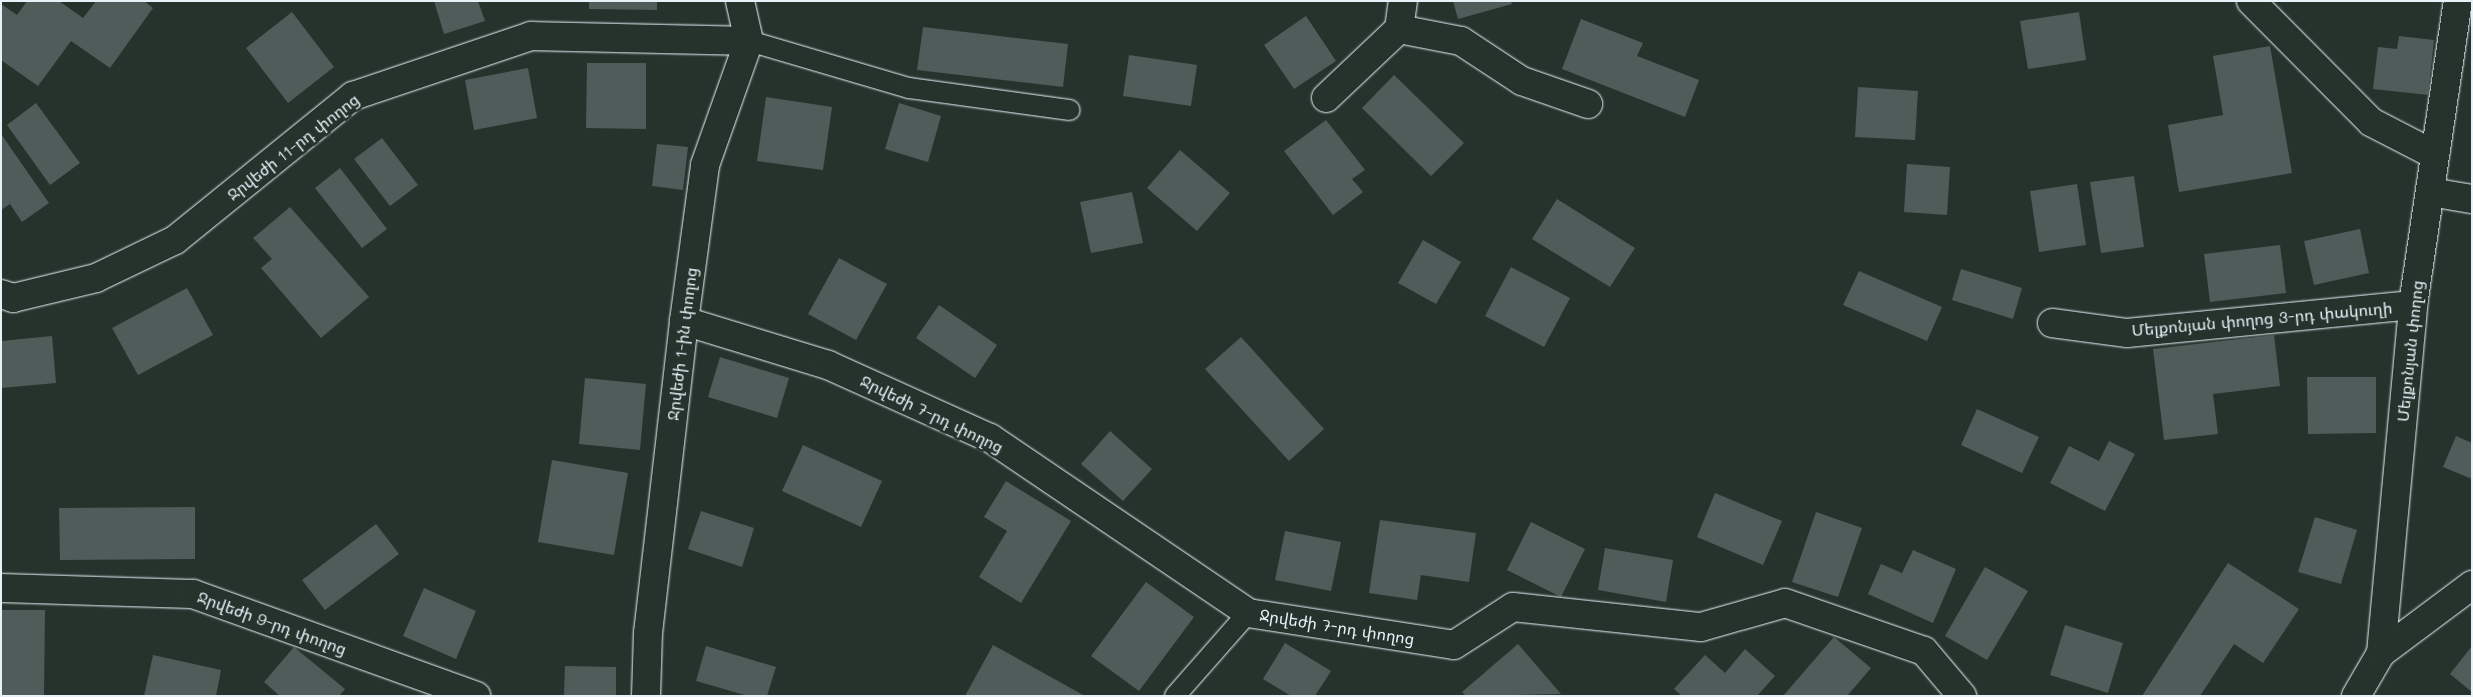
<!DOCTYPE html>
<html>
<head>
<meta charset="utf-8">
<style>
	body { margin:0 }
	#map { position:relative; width:2473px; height:697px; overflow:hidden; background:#26332d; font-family:Mali,"Noto Sans Armenian",sans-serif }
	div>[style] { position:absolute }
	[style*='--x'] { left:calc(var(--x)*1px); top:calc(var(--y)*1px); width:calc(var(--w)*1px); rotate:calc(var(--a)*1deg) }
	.building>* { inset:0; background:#505c59 }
	.roads { filter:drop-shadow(0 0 1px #e8f1f8) drop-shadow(0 0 1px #e8f1f8) }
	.lane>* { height:20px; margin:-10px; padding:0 10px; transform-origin:10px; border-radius:10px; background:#26332d }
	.street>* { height:28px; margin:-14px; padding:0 14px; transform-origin:14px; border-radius:14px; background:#26332d }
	span { translate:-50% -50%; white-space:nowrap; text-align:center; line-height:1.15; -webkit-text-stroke:5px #26332d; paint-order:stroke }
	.street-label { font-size:16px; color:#e8f1f8 }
	.frame { position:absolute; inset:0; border:2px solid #e8f1f8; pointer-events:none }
</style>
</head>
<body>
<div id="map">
	<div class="building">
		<div style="clip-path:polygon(27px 1px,59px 1px,83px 18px,96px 1px,144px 1px,153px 8px,110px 68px,71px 41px,38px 86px,1px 60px,1px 4px,17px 15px)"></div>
		<div style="clip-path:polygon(434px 1px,478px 1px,485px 21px,444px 34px)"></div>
		<div style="clip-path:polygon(589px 1px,657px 1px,657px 10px,589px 9px)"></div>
		<div style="clip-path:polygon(1453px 1px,1511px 1px,1512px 4px,1458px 19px)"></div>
		<div style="clip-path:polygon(292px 12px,334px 67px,288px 103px,246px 48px)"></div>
		<div style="clip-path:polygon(2079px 12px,2086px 60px,2028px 69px,2020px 21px)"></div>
		<div style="clip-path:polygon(1306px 16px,1336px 61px,1294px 89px,1264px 45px)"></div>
		<div style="clip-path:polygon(1581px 19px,1643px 43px,1637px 56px,1699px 80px,1685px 117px,1562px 69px)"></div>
		<div style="clip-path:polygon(923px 27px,1068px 44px,1063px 87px,917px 70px)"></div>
		<div style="clip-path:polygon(2399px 36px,2434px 40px,2428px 95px,2373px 89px,2378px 47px,2397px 49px)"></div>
		<div style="clip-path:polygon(2270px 46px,2292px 173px,2179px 192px,2168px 125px,2223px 115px,2213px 56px)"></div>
		<div style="clip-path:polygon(1129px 55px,1197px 65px,1191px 106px,1123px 96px)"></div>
		<div style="clip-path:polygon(587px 63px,646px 63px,646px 129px,586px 128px)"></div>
		<div style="clip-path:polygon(528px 68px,537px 118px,474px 130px,465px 80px)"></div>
		<div style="clip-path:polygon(1394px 75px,1464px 143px,1431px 176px,1362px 108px)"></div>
		<div style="clip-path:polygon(1858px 87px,1918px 91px,1915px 140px,1855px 137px)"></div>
		<div style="clip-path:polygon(766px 97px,832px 107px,823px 170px,757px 161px)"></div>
		<div style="clip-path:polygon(36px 103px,80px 163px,50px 185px,7px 125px)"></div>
		<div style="clip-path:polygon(899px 103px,941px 116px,928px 162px,885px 149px)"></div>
		<div style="clip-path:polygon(1326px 120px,1365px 170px,1352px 179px,1363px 192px,1333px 215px,1284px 151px)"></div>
		<div style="clip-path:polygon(1px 134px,49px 203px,22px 222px,10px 204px,1px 210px)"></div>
		<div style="clip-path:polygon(382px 138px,418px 185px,390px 206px,354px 159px)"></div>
		<div style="clip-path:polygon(657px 144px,688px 147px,683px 190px,652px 186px)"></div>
		<div style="clip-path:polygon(1180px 150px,1230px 193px,1197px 231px,1147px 188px)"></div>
		<div style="clip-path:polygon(1907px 164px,1950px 167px,1947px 215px,1904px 212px)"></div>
		<div style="clip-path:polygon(340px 168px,387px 229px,362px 248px,315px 188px)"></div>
		<div style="clip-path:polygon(2134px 176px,2144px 247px,2101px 253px,2090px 182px)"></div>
		<div style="clip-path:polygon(2077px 184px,2086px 245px,2039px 252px,2030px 191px)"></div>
		<div style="clip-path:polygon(1132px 192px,1143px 243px,1091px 253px,1080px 202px)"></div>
		<div style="clip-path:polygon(1557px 199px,1635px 248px,1610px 287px,1532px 239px)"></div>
		<div style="clip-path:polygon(290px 207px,369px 297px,321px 338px,261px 268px,272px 259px,253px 238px)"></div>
		<div style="clip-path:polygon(2360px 229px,2369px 273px,2314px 285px,2304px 241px)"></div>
		<div style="clip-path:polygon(1423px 240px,1461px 262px,1436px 304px,1398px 283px)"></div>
		<div style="clip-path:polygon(2280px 245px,2286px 293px,2210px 302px,2204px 254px)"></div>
		<div style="clip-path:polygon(839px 258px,887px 284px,856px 340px,808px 314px)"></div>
		<div style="clip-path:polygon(1511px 267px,1570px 298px,1544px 347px,1485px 316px)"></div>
		<div style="clip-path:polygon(1961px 269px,2022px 288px,2013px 319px,1952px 300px)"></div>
		<div style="clip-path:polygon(1859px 271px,1942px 307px,1927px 341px,1843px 305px)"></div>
		<div style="clip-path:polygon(187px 288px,213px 335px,138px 375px,112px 328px)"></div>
		<div style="clip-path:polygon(939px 305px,997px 345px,975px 378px,916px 338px)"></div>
		<div style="clip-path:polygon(2274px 335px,2280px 386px,2213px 394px,2218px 434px,2164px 440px,2153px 349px)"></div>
		<div style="clip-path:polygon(52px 336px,56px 383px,1px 388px,1px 341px)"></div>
		<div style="clip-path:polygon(1241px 337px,1324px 429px,1289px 461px,1205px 369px)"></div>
		<div style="clip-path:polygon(720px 357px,789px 378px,777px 418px,708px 397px)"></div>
		<div style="clip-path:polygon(2307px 377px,2376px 377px,2376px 433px,2308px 434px)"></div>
		<div style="clip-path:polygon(585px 378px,646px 384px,640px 450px,579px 444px)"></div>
		<div style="clip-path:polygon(1977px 409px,2039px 437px,2022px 473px,1961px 445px)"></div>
		<div style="clip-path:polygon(1110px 431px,1152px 469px,1123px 501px,1081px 464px)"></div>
		<div style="clip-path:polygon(2456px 436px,2472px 443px,2472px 479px,2443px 467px)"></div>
		<div style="clip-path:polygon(2109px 441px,2135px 454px,2105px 511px,2050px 483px,2069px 446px,2099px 461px)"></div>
		<div style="clip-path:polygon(803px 445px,882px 481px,861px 527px,782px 491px)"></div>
		<div style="clip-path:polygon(552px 460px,628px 473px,614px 555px,538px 542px)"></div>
		<div style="clip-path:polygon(1006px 481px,1071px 521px,1021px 603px,979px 577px,1007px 531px,984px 517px)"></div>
		<div style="clip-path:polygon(1715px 493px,1782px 521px,1763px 565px,1697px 537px)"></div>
		<div style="clip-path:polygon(195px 507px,195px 559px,60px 560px,59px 508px)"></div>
		<div style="clip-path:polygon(701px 511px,754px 528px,742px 567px,688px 549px)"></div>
		<div style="clip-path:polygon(1816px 512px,1862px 528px,1838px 597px,1792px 582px)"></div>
		<div style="clip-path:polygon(2315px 517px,2357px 530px,2341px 584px,2298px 572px)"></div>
		<div style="clip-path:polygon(1380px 520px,1476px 533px,1469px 582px,1421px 575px,1417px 600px,1369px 593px)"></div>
		<div style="clip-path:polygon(1531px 522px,1585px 549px,1561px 597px,1507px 570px)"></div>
		<div style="clip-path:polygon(376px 524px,399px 554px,325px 610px,302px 580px)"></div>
		<div style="clip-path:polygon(1285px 531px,1341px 542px,1331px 591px,1275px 580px)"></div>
		<div style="clip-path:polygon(1605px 548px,1673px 560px,1666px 602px,1598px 590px)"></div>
		<div style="clip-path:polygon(1913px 550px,1956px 569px,1933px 623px,1868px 594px,1881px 564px,1902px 573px)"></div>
		<div style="clip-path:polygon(2228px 563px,2299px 609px,2263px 663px,2234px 644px,2200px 696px,2142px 696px)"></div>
		<div style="clip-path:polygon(1985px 567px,2028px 591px,1987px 660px,1945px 636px)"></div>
		<div style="clip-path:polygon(1146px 582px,1194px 617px,1139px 691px,1091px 656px)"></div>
		<div style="clip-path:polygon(424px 588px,476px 611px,456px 659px,403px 636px)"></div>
		<div style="clip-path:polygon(1px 610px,45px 610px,44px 695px,1px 695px)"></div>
		<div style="clip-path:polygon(2065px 625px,2123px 643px,2108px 693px,2050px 675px)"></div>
		<div style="clip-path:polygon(1834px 637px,1871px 668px,1847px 696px,1783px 696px)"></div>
		<div style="clip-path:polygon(1285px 643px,1331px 671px,1315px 696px,1291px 696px,1263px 679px)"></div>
		<div style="clip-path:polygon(1518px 644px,1561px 694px,1466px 696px,1462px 692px)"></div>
		<div style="clip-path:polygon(993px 645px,1085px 696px,965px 696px)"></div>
		<div style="clip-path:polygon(706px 646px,776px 667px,767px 696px,748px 696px,696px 681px)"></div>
		<div style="clip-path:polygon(2472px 646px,2472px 692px,2450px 674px)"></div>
		<div style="clip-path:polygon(294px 647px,345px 689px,339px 696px,280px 696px,264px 682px)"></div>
		<div style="clip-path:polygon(1745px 649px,1775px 676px,1757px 696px,1682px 696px,1674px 689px,1705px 655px,1725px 673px)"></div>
		<div style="clip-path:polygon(153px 655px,221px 670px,216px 696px,144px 696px)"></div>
		<div style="clip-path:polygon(565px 666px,616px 667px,616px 696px,564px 696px)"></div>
	</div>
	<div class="roads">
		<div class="lane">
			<div style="--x:749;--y:41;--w:167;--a:16.4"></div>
			<div style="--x:909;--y:88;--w:162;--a:7.8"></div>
			<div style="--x:1175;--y:696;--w:111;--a:-48.7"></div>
		</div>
		<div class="street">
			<div style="--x:2251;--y:1;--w:170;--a:45.2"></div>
			<div style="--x:2371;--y:122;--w:72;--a:27.3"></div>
			<div style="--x:1399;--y:29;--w:63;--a:11"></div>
			<div style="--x:1461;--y:41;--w:73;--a:33.3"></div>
			<div style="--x:1522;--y:81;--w:70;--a:19.2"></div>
			<div style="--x:1326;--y:98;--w:100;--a:-43.4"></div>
			<div style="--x:1399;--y:29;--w:28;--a:-82"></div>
			<div style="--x:2430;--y:192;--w:43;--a:9.5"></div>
			<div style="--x:1;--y:294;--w:13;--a:18"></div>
			<div style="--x:13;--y:298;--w:85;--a:-13.5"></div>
			<div style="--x:96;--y:278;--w:88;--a:-25.7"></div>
			<div style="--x:175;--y:240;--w:229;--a:-39"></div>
			<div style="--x:353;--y:96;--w:188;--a:-18.6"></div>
			<div style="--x:531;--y:36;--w:218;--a:1.3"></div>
			<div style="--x:684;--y:321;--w:151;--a:17"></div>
			<div style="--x:828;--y:365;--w:178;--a:24.3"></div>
			<div style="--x:990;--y:438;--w:312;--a:34.1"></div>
			<div style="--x:1248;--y:613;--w:208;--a:8.8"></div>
			<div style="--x:1454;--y:645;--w:70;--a:-32.8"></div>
			<div style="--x:1513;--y:607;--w:189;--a:6.1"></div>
			<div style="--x:1701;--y:627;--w:87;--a:-15.9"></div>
			<div style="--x:1785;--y:603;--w:147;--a:19.1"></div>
			<div style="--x:1924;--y:651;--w:59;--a:49.8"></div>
			<div style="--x:2052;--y:323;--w:76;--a:7.6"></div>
			<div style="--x:2127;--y:333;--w:287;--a:-5.6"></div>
			<div style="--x:1;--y:588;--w:192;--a:1.8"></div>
			<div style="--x:193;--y:594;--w:301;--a:19.8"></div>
			<div style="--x:2381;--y:653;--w:114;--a:-36.8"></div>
			<div style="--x:646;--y:696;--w:63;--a:-88.2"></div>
			<div style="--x:648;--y:633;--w:314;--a:-83.4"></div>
			<div style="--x:684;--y:321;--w:157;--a:-82.3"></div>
			<div style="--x:705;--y:165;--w:132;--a:-70.5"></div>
			<div style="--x:749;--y:41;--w:41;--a:-102.7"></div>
			<div style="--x:2356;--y:696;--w:50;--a:-59.8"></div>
			<div style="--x:2381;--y:653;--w:349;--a:-84.7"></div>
			<div style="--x:2413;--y:305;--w:307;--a:-81.6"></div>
		</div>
	</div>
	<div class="street-label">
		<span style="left:293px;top:147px;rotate:-38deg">Ջրվեժի 11-րդ փողոց</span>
		<span style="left:2262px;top:319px;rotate:-5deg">Մելքոնյան փողոց 3-րդ փակուղի</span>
		<span style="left:682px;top:344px;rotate:-83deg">Ջրվեժի 1-ին փողոց</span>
		<span style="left:2410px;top:351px;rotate:-84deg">Մելքոնյան փողոց</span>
		<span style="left:932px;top:414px;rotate:26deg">Ջրվեժի 7-րդ փողոց</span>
		<span style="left:272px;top:623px;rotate:20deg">Ջրվեժի 9-րդ փողոց</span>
		<span style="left:1337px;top:627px;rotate:9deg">Ջրվեժի 7-րդ փողոց</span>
	</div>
	<div class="frame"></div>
</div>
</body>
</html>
